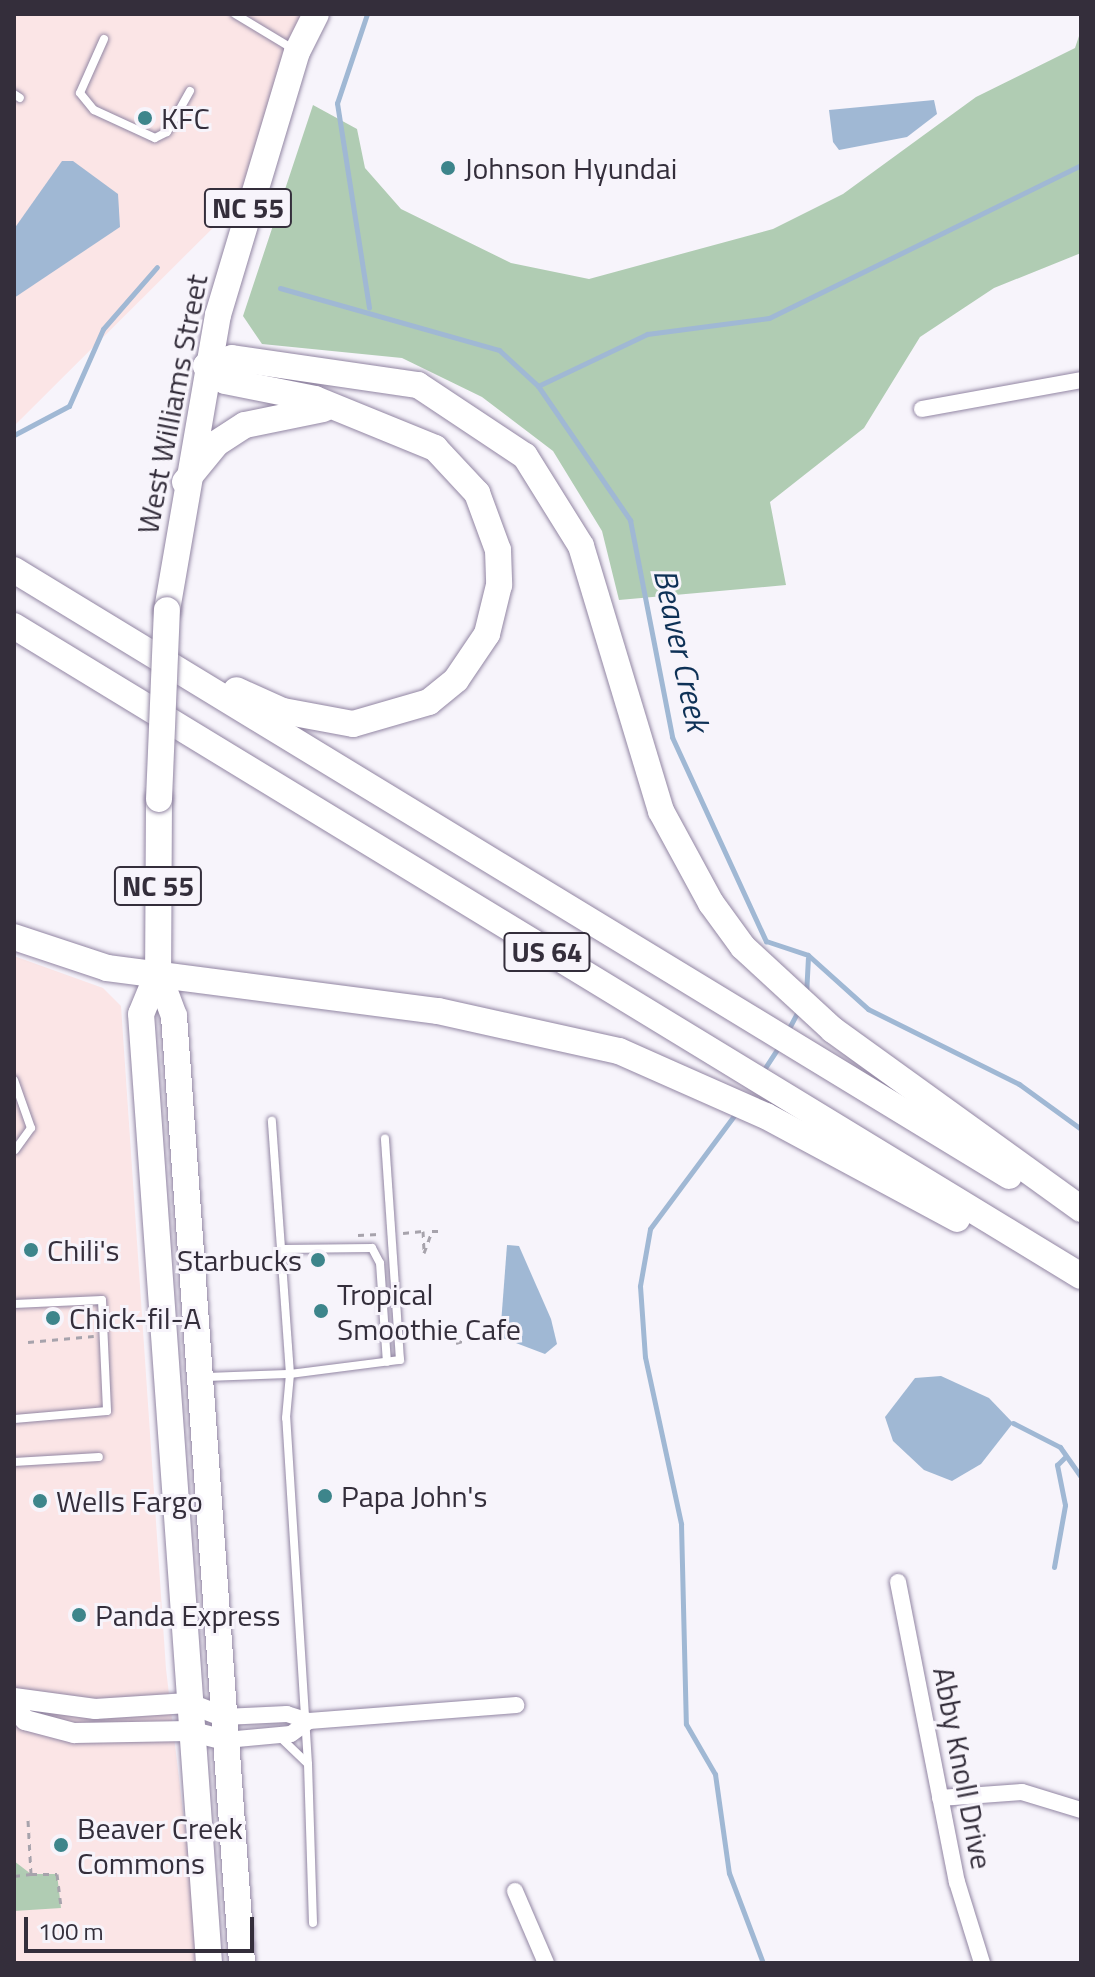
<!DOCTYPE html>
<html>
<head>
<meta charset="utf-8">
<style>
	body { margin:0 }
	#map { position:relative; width:1095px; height:1977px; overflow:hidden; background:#f7f4fb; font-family:"Titillium Web",sans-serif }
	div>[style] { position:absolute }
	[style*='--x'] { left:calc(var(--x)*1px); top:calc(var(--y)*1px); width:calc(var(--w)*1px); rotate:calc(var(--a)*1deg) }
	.commercial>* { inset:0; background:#fbe5e6 }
	.green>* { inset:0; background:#b0ccb3 }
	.water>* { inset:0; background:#a0b8d4 }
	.stream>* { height:5px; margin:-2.5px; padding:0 2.5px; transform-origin:2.5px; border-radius:2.5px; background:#a0b8d4 }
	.path>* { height:3px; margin-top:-1.5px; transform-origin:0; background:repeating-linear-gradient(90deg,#a7a3ac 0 6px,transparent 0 12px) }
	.roads { filter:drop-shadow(0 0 2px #9286a3) drop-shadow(0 0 2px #9286a3) }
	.service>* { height:8px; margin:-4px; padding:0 4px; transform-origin:4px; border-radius:4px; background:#fff }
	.minor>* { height:16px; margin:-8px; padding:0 8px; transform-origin:8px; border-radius:8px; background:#fff }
	.tertiary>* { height:20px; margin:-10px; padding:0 10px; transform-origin:10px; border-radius:10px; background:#fff }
	.primary>* { height:26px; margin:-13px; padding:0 13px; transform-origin:13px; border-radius:13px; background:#fff }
	.trunk>* { height:26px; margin:-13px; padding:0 13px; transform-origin:13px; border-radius:13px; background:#fff }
	.bridges { filter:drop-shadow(0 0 2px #9286a3) drop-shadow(0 0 2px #9286a3) }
	.primary-bridge>* { height:26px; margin:-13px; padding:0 13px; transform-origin:13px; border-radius:13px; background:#fff }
	.dots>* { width:22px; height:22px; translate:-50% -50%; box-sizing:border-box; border:4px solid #f7f4fb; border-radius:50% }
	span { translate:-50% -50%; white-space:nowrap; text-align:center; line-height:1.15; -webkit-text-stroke:6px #f7f4fb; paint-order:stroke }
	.shield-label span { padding:2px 6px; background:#f7f4fb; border:2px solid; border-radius:6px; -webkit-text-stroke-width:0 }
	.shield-label { font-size:28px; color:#342e3b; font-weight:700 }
	.poi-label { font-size:30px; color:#342e3b }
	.left { translate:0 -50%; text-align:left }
	.right { translate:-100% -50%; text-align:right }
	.street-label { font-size:30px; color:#342e3b }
	.water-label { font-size:32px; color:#0e3156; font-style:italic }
	.frame { position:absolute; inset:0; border:16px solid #342e3b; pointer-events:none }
	.scale { position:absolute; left:24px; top:1917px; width:230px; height:36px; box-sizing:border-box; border:4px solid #342e3b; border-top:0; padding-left:10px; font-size:24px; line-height:28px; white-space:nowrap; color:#342e3b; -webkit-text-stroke:6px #f7f4fb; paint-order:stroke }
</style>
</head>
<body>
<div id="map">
	<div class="commercial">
		<div style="clip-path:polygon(14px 14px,316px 14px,254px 187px,14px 426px)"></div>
		<div style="clip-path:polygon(14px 956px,103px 988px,121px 1006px,166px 1669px,201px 1963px,14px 1963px)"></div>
	</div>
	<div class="green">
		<div style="clip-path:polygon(1081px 30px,1081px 253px,994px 288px,920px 337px,864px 428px,770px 502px,786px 585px,619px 600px,602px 531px,553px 451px,482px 397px,402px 358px,262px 344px,243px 316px,313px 105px,357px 129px,365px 168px,401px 209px,511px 263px,589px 279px,773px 229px,843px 194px,976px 97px,1075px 48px)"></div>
		<div style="clip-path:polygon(14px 1861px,31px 1874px,57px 1874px,61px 1908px,14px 1911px)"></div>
	</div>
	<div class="water">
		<div style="clip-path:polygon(934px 100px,937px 114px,907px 137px,839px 150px,833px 142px,829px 110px)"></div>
		<div style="clip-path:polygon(62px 161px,73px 161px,118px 194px,120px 227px,14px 298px,14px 229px)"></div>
		<div style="clip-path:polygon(507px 1245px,519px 1246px,551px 1319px,557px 1344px,545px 1354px,500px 1337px)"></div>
		<div style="clip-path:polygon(941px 1376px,989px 1398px,1013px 1423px,981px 1464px,952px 1481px,924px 1470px,893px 1441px,885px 1417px,915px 1378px)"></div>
	</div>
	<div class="stream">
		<div style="--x:367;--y:14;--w:94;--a:108.6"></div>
		<div style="--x:337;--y:103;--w:207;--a:81.1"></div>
		<div style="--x:280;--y:288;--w:228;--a:15.8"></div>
		<div style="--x:499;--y:350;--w:53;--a:42.7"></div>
		<div style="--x:538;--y:386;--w:163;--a:55.5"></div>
		<div style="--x:630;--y:520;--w:221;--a:79"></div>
		<div style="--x:672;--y:737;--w:225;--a:65.3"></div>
		<div style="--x:766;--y:941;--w:44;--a:18.4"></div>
		<div style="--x:808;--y:955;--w:81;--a:42"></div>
		<div style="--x:868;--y:1009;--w:169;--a:26.4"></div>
		<div style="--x:1019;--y:1084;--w:77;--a:36"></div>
		<div style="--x:538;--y:386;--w:121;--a:-25.5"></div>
		<div style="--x:647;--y:334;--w:123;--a:-7.5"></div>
		<div style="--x:769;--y:318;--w:347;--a:-26.1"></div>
		<div style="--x:14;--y:435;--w:62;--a:-27.8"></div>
		<div style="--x:69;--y:406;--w:84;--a:-66.2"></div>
		<div style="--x:103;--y:329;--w:82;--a:-48.9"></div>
		<div style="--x:806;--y:995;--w:37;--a:-87"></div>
		<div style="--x:788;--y:1030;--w:21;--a:-62"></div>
		<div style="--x:763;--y:1071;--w:30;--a:-57"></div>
		<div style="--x:736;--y:1113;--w:144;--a:126.6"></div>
		<div style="--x:650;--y:1229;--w:58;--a:100"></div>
		<div style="--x:640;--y:1286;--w:71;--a:86"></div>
		<div style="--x:645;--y:1357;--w:171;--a:77.8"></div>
		<div style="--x:681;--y:1524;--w:200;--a:88.6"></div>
		<div style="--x:686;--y:1724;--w:58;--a:59.9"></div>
		<div style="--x:715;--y:1774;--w:100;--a:82"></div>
		<div style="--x:729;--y:1873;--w:96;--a:69.3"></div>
		<div style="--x:1013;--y:1423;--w:53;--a:27.1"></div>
		<div style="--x:1060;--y:1447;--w:37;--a:55"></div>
		<div style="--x:1054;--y:1567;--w:63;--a:-79.9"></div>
		<div style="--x:1065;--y:1505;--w:41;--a:-101.3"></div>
		<div style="--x:1057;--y:1465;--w:10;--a:-45"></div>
	</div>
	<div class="path">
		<div style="--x:403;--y:1233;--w:20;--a:-6"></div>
		<div style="--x:423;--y:1231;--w:22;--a:87"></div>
		<div style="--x:424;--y:1253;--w:23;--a:-70"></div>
		<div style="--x:432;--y:1231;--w:9;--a:0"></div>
		<div style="--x:358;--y:1235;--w:21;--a:-3"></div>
		<div style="--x:28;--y:1342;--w:66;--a:-5.2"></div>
		<div style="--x:456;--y:1343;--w:21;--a:-17"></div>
		<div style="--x:31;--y:1874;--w:26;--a:0"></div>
		<div style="--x:57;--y:1874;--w:34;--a:83"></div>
		<div style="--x:14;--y:1876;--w:17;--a:-7"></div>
		<div style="--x:31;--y:1874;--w:54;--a:-93.2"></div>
	</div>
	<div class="roads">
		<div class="service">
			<div style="--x:235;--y:14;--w:68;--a:31.1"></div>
			<div style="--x:104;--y:39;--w:59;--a:114"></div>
			<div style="--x:80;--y:93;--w:22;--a:51"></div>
			<div style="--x:94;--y:110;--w:67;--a:24.7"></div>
			<div style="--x:155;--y:138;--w:13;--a:-27"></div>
			<div style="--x:167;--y:132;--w:47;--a:-60.7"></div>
			<div style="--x:14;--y:94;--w:7;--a:34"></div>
			<div style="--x:14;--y:1080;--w:51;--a:70.5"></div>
			<div style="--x:31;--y:1128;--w:27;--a:126"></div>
			<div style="--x:282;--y:1249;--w:90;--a:-0.6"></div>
			<div style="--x:372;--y:1248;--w:17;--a:62"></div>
			<div style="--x:380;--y:1263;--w:99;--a:86"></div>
			<div style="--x:14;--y:1304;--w:88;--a:-2.6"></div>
			<div style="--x:102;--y:1300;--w:111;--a:87.4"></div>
			<div style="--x:107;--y:1411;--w:93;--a:175.1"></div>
			<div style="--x:204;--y:1377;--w:86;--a:-2"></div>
			<div style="--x:290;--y:1374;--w:254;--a:-94.1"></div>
			<div style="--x:14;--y:1462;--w:85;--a:-3.4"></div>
			<div style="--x:281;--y:1738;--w:37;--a:44"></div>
			<div style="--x:308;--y:1764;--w:347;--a:-93.6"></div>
			<div style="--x:286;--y:1418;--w:44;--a:-84.8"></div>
			<div style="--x:290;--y:1374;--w:111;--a:-7.3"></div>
			<div style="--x:400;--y:1360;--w:222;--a:-93.9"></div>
			<div style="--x:308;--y:1764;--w:159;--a:88.2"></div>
		</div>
		<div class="minor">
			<div style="--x:922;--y:409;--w:162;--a:-10.3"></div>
			<div style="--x:898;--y:1582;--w:306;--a:78.9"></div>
			<div style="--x:957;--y:1882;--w:85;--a:72.8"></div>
			<div style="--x:224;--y:1717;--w:63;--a:-2.7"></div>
			<div style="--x:287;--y:1714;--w:23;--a:18"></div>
			<div style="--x:309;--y:1721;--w:208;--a:-4.4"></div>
			<div style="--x:226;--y:1740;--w:65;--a:-5.3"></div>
			<div style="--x:291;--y:1734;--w:22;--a:-36"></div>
			<div style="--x:940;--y:1798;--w:82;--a:-4.2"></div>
			<div style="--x:1022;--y:1792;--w:62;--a:17"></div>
			<div style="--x:515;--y:1891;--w:78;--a:66.7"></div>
		</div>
		<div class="tertiary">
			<div style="--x:14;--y:1698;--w:82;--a:7.7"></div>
			<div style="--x:95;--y:1709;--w:93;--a:-3.7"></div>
			<div style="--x:188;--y:1703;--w:39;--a:21"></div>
			<div style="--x:14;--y:1706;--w:18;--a:52"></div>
			<div style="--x:25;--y:1720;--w:51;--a:14.9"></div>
			<div style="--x:74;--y:1733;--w:115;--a:-1"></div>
			<div style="--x:189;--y:1731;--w:38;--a:14"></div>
		</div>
		<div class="primary">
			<div style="--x:167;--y:610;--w:299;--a:-80.2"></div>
			<div style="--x:218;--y:315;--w:275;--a:-73.3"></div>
			<div style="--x:297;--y:52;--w:42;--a:-63.4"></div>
			<div style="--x:159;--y:799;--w:174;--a:90.3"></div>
			<div style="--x:158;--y:973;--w:46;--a:69.6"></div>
			<div style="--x:174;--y:1016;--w:949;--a:85.89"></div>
			<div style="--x:158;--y:973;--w:44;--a:112.5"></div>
			<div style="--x:141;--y:1014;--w:951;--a:85.9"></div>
		</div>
		<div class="trunk">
			<div style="--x:206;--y:366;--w:27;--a:-17"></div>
			<div style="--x:232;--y:358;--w:188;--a:8.3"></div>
			<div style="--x:418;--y:385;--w:128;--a:33.6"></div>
			<div style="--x:525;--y:456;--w:106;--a:58.1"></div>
			<div style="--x:581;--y:546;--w:277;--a:73.2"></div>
			<div style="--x:661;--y:811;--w:105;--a:61.5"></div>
			<div style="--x:711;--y:903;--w:54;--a:54"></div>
			<div style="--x:743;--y:947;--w:122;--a:42.7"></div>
			<div style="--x:833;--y:1030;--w:306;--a:35.8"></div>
			<div style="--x:206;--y:366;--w:24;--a:38"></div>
			<div style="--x:225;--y:381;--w:92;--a:11.3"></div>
			<div style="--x:315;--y:399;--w:130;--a:22.2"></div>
			<div style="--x:435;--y:448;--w:62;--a:47"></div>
			<div style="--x:477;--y:493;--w:61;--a:69.8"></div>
			<div style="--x:498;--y:550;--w:35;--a:88"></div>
			<div style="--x:499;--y:585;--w:50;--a:103.8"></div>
			<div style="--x:487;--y:634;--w:55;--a:124"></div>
			<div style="--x:456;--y:680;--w:35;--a:141"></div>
			<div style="--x:429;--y:702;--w:79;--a:163.9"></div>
			<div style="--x:353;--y:724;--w:71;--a:-169.5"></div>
			<div style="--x:283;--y:711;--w:51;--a:-155.9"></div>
			<div style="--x:185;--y:482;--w:50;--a:-50.6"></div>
			<div style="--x:217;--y:443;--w:33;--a:-33"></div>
			<div style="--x:245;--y:425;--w:80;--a:-11.6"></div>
			<div style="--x:14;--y:570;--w:1165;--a:31.34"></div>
			<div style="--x:14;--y:626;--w:1249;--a:31.35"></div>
			<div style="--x:14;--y:937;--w:98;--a:18.4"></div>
			<div style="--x:107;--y:968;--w:334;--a:7.4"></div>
			<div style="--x:438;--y:1011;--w:185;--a:12.5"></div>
			<div style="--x:619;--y:1051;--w:161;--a:23.9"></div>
			<div style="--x:766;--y:1116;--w:217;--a:28.3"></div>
		</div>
	</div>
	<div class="bridges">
		<div class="primary-bridge">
			<div style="--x:159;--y:799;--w:189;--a:-87.6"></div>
		</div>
	</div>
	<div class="dots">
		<div style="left:145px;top:118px;background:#3d858b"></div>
		<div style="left:448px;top:168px;background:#3d858b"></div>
		<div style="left:31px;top:1250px;background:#3d858b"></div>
		<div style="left:318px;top:1260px;background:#3d858b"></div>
		<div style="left:321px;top:1311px;background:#3d858b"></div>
		<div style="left:53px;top:1318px;background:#3d858b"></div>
		<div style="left:325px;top:1496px;background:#3d858b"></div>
		<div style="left:40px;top:1501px;background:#3d858b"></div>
		<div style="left:79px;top:1615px;background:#3d858b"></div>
		<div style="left:61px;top:1845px;background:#3d858b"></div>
	</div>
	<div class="shield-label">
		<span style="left:248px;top:208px">NC 55</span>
		<span style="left:158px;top:886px">NC 55</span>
		<span style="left:547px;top:952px">US 64</span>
	</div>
	<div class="poi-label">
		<span class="left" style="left:161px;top:118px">KFC</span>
		<span class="left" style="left:464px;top:168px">Johnson Hyundai</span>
		<span class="left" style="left:47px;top:1250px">Chili's</span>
		<span class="right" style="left:302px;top:1260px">Starbucks</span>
		<span class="left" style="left:337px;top:1311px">Tropical<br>Smoothie Cafe</span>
		<span class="left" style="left:69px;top:1318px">Chick-fil-A</span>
		<span class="left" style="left:341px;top:1496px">Papa John's</span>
		<span class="left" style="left:56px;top:1501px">Wells Fargo</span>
		<span class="left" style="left:95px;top:1615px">Panda Express</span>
		<span class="left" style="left:77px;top:1845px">Beaver Creek<br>Commons</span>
	</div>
	<div class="street-label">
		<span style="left:172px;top:404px;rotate:-79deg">West Williams Street</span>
		<span style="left:963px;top:1768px;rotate:79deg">Abby Knoll Drive</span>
	</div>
	<div class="water-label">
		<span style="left:682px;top:650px;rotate:78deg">Beaver Creek</span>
	</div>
	<div class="frame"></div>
	<div class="scale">100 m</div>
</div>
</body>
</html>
